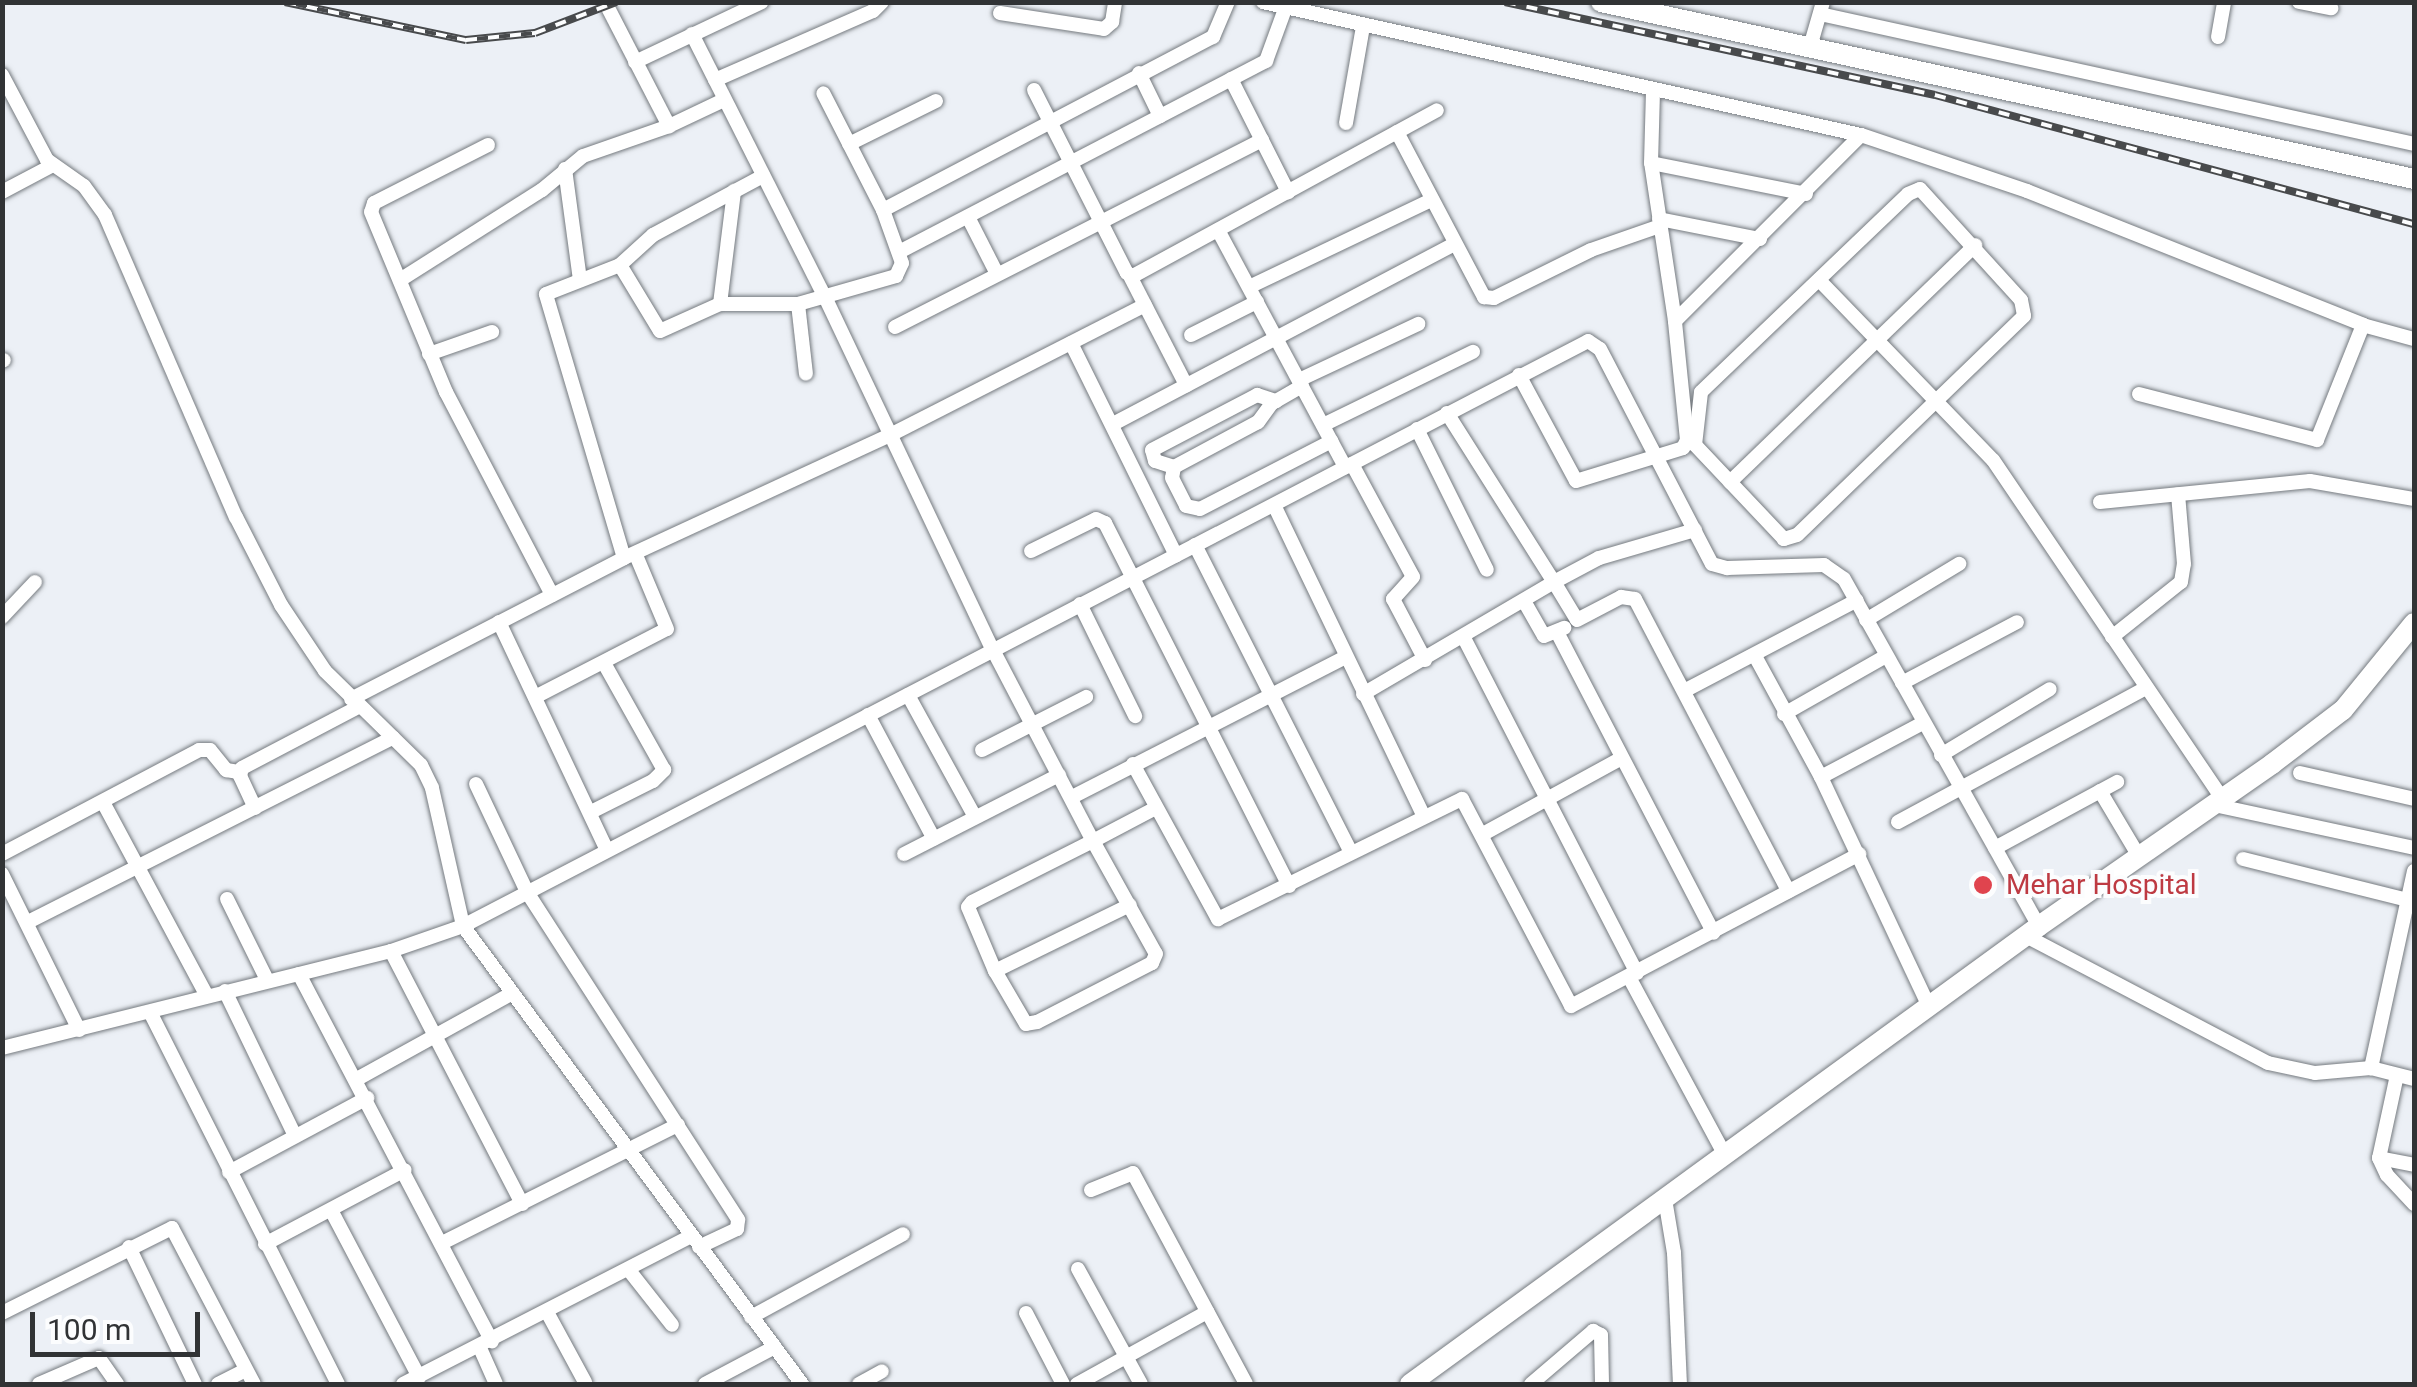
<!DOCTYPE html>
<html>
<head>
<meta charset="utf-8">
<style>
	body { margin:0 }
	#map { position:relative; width:2417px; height:1387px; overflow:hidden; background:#ecf0f6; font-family:Roboto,sans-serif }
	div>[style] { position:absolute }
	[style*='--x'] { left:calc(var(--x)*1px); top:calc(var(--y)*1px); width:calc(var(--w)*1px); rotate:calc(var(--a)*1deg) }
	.roads { filter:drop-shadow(0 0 2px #757a7f) drop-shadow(0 0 2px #757a7f) }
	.street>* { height:14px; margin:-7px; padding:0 7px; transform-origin:7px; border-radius:7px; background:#fff }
	.secondary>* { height:20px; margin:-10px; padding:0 10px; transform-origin:10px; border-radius:10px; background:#fff }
	.rail>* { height:8px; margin-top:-4px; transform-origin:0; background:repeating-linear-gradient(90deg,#fcfdfe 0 11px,#484a4c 0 22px); box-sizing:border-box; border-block:2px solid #484a4c }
	.dots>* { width:28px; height:28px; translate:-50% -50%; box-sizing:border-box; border:5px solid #fcfdfe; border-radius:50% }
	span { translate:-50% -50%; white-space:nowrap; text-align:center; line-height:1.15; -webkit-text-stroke:8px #fcfdfe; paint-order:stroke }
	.health-label { font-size:28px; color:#be3a42 }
	.left { translate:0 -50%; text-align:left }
	.frame { position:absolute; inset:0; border:5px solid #313335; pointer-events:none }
	.scale { position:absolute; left:30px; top:1312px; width:170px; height:45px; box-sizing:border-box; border:5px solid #313335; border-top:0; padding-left:12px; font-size:30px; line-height:35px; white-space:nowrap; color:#313335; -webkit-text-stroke:8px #fcfdfe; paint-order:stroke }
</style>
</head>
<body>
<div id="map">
	<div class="roads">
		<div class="street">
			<div style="--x:605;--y:2;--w:140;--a:62.7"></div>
			<div style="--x:1263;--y:2;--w:613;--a:12.54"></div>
			<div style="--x:1861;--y:135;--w:175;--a:18.6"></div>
			<div style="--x:2027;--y:191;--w:362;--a:21.7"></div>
			<div style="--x:2363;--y:325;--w:53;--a:15.4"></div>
			<div style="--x:2299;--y:2;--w:33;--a:11"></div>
			<div style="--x:1000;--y:13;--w:105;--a:8.7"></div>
			<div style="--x:1104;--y:29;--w:11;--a:-41"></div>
			<div style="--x:1112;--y:22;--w:20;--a:-81"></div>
			<div style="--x:1820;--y:14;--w:608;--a:12.34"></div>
			<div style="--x:692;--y:34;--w:297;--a:63.2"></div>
			<div style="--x:826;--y:299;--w:389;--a:64.6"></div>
			<div style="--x:993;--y:650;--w:216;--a:62.4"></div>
			<div style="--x:1093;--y:841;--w:129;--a:60.9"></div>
			<div style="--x:1156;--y:954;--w:10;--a:114"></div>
			<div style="--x:1152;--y:963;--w:129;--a:152.8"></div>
			<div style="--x:1037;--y:1022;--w:11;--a:170"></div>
			<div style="--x:1026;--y:1024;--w:61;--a:-120.3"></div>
			<div style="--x:995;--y:971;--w:69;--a:-112.9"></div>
			<div style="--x:968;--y:907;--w:6;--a:-51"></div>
			<div style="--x:972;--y:902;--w:136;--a:-26.8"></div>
			<div style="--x:1093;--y:841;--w:69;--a:-27.7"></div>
			<div style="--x:2218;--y:37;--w:36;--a:-80"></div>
			<div style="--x:1810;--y:47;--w:47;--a:-73.9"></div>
			<div style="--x:635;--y:62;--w:140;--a:-25.3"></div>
			<div style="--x:1139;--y:73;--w:48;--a:64"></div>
			<div style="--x:2;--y:75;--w:96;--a:62.1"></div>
			<div style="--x:47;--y:160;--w:45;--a:35.1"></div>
			<div style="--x:84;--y:186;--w:36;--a:54"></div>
			<div style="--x:105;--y:215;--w:329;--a:66.6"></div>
			<div style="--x:236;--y:517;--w:99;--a:62.9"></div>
			<div style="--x:281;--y:605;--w:79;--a:56.3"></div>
			<div style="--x:325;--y:671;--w:134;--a:44.4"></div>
			<div style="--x:421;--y:765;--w:25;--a:64"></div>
			<div style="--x:432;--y:788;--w:141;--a:77.3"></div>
			<div style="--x:463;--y:926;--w:570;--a:53.49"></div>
			<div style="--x:1231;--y:79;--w:127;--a:63.2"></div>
			<div style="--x:715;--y:80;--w:172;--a:-23.6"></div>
			<div style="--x:873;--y:11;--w:13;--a:-45"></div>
			<div style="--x:1034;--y:90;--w:205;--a:63.1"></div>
			<div style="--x:1127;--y:273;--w:7;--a:27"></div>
			<div style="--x:1133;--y:276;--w:346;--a:-28.6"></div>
			<div style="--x:1346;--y:123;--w:97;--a:-80"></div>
			<div style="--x:1397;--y:132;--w:187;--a:62.2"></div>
			<div style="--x:1484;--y:297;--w:10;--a:6"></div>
			<div style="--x:1494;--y:298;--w:108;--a:-26.3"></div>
			<div style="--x:1591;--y:250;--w:73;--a:-19.2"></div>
			<div style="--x:849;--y:144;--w:97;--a:-26.3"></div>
			<div style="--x:488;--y:145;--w:128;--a:153"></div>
			<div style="--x:374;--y:203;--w:9;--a:108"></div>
			<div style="--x:371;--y:212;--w:195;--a:67.4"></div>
			<div style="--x:446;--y:392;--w:229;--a:62.4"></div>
			<div style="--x:1651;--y:163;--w:158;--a:11.3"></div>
			<div style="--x:565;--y:169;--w:112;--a:82.3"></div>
			<div style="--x:1920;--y:189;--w:150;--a:47.7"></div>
			<div style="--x:2021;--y:300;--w:16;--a:79"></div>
			<div style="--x:2024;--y:316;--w:315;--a:136"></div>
			<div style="--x:1797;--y:535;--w:14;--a:163"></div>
			<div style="--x:1784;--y:539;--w:129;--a:-133.4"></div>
			<div style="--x:1695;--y:445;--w:53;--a:-83.5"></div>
			<div style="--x:1701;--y:392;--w:286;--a:-43.7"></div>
			<div style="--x:1908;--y:194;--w:13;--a:-23"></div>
			<div style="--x:2;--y:192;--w:58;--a:-27.9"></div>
			<div style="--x:883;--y:210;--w:373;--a:-27.7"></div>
			<div style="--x:1213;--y:37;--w:38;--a:-67"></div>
			<div style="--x:968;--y:217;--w:64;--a:63"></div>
			<div style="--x:1659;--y:219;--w:103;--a:11.2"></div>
			<div style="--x:1218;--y:230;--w:269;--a:61.8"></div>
			<div style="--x:899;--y:252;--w:414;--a:-27.5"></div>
			<div style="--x:1266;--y:61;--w:55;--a:-69.9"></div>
			<div style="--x:620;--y:265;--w:77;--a:58.8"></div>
			<div style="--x:660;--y:331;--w:66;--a:-24.2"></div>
			<div style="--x:720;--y:304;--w:78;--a:0"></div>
			<div style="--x:798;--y:304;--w:102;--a:-15.9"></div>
			<div style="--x:896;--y:276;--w:14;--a:-65"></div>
			<div style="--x:902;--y:263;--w:56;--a:-109.7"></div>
			<div style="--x:883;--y:210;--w:131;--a:-117.1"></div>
			<div style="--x:1130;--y:276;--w:123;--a:62.8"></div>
			<div style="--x:400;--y:280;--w:168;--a:-32.4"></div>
			<div style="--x:542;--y:190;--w:53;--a:-39.7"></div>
			<div style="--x:583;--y:156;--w:91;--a:-19.2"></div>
			<div style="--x:669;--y:126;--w:61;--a:-25.3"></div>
			<div style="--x:1819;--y:280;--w:250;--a:46"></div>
			<div style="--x:1993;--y:460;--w:410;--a:55.9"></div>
			<div style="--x:1249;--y:287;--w:202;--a:-25.5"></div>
			<div style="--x:720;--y:304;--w:114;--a:-82.9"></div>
			<div style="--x:798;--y:304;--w:70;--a:83.5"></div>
			<div style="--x:1675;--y:321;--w:263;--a:-45"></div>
			<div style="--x:895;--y:327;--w:412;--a:-27"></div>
			<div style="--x:1191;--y:335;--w:74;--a:-26.6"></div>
			<div style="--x:1071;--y:343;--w:237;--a:63.7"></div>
			<div style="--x:429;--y:354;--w:67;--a:-19.2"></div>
			<div style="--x:2;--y:361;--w:2;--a:-27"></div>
			<div style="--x:1519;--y:375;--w:120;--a:61.7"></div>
			<div style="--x:1576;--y:481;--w:112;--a:-17.1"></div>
			<div style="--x:1683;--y:448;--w:9;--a:-63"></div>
			<div style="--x:1687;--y:440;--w:120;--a:-95.8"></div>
			<div style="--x:1675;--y:321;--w:160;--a:-98.6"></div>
			<div style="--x:1651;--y:163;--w:71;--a:-88.4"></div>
			<div style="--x:1299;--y:380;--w:132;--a:-25.2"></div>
			<div style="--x:1302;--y:386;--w:34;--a:150"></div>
			<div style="--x:1272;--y:403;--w:24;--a:126"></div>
			<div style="--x:1258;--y:422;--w:95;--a:151.8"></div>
			<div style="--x:1174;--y:467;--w:11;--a:100"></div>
			<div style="--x:1172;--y:478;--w:31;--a:63"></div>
			<div style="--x:1186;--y:506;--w:14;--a:12"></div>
			<div style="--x:1200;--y:509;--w:148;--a:-27.3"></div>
			<div style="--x:2139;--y:394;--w:184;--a:14.5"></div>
			<div style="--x:2317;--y:440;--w:124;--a:-68.2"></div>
			<div style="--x:1447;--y:413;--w:200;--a:57.7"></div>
			<div style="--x:1554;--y:582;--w:51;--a:-28.1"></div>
			<div style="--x:1599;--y:558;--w:100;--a:-16.3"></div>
			<div style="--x:1113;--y:424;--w:386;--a:-27.8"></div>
			<div style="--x:1323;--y:425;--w:167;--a:-26"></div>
			<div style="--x:1417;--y:429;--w:157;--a:63.6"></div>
			<div style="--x:1352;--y:464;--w:128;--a:61.6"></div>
			<div style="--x:1413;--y:577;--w:30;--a:132"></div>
			<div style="--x:1393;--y:599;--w:69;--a:62.3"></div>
			<div style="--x:1174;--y:467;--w:20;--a:-162"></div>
			<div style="--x:1155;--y:461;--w:11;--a:-105"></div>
			<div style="--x:1152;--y:450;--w:119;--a:-27.6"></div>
			<div style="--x:1257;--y:395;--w:20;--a:18"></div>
			<div style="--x:1730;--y:482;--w:341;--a:-44"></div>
			<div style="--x:2100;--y:502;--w:211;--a:-5.7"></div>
			<div style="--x:2310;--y:481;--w:106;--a:9.8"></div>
			<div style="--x:1274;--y:505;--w:344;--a:64.3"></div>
			<div style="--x:1195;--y:545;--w:344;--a:63.1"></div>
			<div style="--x:1031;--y:551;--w:72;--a:-26.2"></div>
			<div style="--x:1096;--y:519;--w:10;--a:24"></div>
			<div style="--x:1105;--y:523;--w:407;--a:63.1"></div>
			<div style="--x:624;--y:558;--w:275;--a:-106.5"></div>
			<div style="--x:546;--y:294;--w:79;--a:-21.4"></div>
			<div style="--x:620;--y:265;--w:45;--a:-42.3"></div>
			<div style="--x:653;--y:235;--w:125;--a:-28.2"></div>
			<div style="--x:1524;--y:601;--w:40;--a:60.3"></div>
			<div style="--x:1544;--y:636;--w:22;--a:-22"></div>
			<div style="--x:1080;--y:604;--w:125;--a:63.8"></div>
			<div style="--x:2;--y:617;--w:48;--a:-46.7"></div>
			<div style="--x:1866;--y:620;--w:109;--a:-31.1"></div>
			<div style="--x:499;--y:622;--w:252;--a:64.7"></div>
			<div style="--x:1557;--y:632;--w:339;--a:62.5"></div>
			<div style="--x:2112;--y:637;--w:88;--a:-38.6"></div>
			<div style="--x:2181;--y:582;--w:18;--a:-81"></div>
			<div style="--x:2184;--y:564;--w:70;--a:-94.9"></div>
			<div style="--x:1464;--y:638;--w:377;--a:62.7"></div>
			<div style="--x:1755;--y:656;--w:138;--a:61.4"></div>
			<div style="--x:1821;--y:777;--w:253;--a:64.8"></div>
			<div style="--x:1902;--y:683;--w:130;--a:-27.9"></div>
			<div style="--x:1684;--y:691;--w:195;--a:-27.7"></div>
			<div style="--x:1363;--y:694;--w:221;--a:-30.4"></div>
			<div style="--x:1554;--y:582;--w:44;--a:58.8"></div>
			<div style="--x:1577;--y:620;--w:50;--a:-27.6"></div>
			<div style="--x:1621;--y:597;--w:14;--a:8"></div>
			<div style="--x:1635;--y:599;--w:330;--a:62.3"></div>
			<div style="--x:908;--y:695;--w:139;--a:61.2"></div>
			<div style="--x:535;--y:697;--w:148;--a:-27.3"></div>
			<div style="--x:667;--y:629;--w:82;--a:-112.8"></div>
			<div style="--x:351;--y:699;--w:307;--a:-27.3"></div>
			<div style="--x:624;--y:558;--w:293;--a:-24.8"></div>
			<div style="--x:890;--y:435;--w:286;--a:-27"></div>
			<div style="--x:1784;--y:714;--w:117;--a:-29.6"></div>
			<div style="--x:868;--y:715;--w:140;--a:62"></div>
			<div style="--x:982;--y:750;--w:117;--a:-27"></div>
			<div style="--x:1941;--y:755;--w:127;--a:-31.2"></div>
			<div style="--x:1133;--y:764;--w:177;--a:61.3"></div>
			<div style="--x:1218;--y:919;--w:272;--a:-26.2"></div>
			<div style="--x:1462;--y:799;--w:234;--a:62.2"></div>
			<div style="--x:1571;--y:1006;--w:326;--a:-27.8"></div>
			<div style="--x:2300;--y:773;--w:117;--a:12.8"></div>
			<div style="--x:1821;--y:777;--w:115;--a:-27.9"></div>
			<div style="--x:476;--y:784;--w:119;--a:64.7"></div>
			<div style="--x:527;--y:892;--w:390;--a:57.2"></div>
			<div style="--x:738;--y:1220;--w:9;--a:96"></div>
			<div style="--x:737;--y:1229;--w:42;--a:154.7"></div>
			<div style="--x:2100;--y:791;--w:78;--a:59.2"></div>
			<div style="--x:1072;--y:797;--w:307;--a:-27.1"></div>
			<div style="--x:104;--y:804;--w:218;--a:61.8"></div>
			<div style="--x:2214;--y:805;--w:205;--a:12.1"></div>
			<div style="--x:255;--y:808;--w:35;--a:-115"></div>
			<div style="--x:240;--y:776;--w:8;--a:-76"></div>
			<div style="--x:242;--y:768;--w:131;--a:-27.7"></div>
			<div style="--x:591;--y:812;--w:69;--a:-26.6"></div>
			<div style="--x:653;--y:781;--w:16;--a:-45"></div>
			<div style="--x:664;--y:770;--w:123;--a:-119.3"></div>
			<div style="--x:1898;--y:822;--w:280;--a:-28.4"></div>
			<div style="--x:1483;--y:834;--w:158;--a:-28.7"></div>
			<div style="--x:1995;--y:848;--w:139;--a:-28.4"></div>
			<div style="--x:2;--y:854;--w:223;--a:-27.8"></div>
			<div style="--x:199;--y:750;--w:11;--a:0"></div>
			<div style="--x:210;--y:750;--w:26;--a:51"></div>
			<div style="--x:226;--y:770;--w:13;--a:9"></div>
			<div style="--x:904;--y:854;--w:174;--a:-27"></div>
			<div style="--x:2243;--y:859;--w:169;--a:14"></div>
			<div style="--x:2414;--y:871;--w:202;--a:102.3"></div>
			<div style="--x:2371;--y:1068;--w:44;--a:14.3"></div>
			<div style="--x:2;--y:874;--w:174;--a:63.7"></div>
			<div style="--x:227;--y:899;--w:90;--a:63.7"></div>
			<div style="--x:28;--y:922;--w:409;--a:-26.8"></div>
			<div style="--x:2026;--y:936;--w:273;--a:27.7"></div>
			<div style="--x:2268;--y:1063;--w:48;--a:12"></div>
			<div style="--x:2315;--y:1073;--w:56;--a:-5.1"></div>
			<div style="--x:391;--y:951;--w:285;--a:62.6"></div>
			<div style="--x:995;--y:971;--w:150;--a:-26.1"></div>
			<div style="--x:299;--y:974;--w:415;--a:62.3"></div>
			<div style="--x:1629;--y:977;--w:202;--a:61.7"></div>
			<div style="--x:225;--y:991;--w:161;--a:64.2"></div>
			<div style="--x:150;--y:1012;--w:417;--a:63.2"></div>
			<div style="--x:2;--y:1048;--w:401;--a:-14"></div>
			<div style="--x:391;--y:951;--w:76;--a:-19.1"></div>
			<div style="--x:463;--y:926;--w:1268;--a:-27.47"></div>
			<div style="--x:1588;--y:341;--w:14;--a:34"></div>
			<div style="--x:1600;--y:349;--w:242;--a:62.5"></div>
			<div style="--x:1712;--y:564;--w:16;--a:15"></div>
			<div style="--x:1727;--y:568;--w:97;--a:-1.8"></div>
			<div style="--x:1824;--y:565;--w:24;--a:35"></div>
			<div style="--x:1844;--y:579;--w:398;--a:60.7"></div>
			<div style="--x:2397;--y:1075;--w:85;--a:102.2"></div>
			<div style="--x:2379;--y:1158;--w:19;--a:65"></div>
			<div style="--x:2387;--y:1175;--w:40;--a:47"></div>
			<div style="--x:357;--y:1079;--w:178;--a:-28.9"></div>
			<div style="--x:2379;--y:1158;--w:36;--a:11"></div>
			<div style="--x:229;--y:1172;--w:157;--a:-28.2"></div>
			<div style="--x:1091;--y:1190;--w:45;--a:-22"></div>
			<div style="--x:1133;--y:1173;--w:239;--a:61.8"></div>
			<div style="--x:1665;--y:1199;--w:55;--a:80.5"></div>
			<div style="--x:1674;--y:1253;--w:131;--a:87.4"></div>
			<div style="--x:331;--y:1210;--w:189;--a:62.2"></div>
			<div style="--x:442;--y:1243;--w:264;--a:-26.6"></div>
			<div style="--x:265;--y:1244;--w:158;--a:-27.9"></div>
			<div style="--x:129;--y:1247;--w:152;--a:64.3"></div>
			<div style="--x:628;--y:1269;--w:71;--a:51.8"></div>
			<div style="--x:1078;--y:1269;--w:131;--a:61.3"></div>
			<div style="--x:547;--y:1312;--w:80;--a:61.5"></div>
			<div style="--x:2;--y:1313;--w:190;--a:-26.6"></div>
			<div style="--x:172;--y:1228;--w:176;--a:62.3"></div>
			<div style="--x:1026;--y:1313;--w:80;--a:62.5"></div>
			<div style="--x:751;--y:1317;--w:173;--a:-28.6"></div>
			<div style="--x:480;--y:1348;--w:39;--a:66"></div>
			<div style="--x:39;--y:1384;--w:65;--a:-23.4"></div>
			<div style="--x:99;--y:1358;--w:32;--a:55"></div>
			<div style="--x:218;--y:1384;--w:31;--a:-27"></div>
			<div style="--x:403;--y:1384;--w:324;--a:-27.2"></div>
			<div style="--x:705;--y:1384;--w:79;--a:-27.9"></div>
			<div style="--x:859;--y:1384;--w:26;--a:-29"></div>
			<div style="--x:1077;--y:1384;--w:149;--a:-29"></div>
			<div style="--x:1531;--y:1384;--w:82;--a:-40.5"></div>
			<div style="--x:1593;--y:1331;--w:9;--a:27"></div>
			<div style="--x:1601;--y:1335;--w:49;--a:88.8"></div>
		</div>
		<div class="secondary">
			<div style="--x:1601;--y:2;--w:832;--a:12.28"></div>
			<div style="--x:1410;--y:1384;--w:778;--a:-36.06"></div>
			<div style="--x:2039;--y:926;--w:284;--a:-34.8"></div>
			<div style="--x:2272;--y:764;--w:89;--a:-37.3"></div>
			<div style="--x:2343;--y:710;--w:112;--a:-50.8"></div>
		</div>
	</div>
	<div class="rail">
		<div style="--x:285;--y:2;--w:185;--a:11.9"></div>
		<div style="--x:466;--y:40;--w:69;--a:-5.8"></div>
		<div style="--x:535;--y:33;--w:87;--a:-20.9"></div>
		<div style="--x:1505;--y:2;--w:440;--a:12.2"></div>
		<div style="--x:1935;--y:95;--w:496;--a:15.1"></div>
	</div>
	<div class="dots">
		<div style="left:1983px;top:885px;background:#e0444e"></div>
	</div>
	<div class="health-label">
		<span class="left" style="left:2006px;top:885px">Mehar Hospital</span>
	</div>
	<div class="frame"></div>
	<div class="scale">100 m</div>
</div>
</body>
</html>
